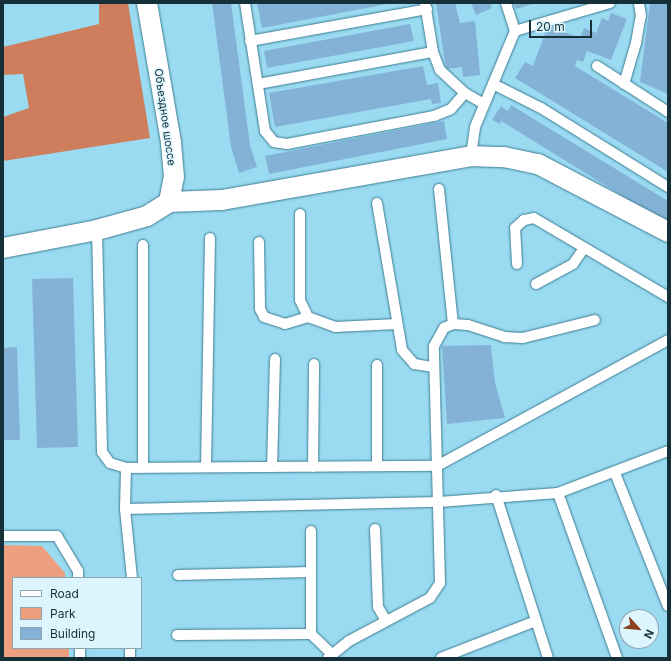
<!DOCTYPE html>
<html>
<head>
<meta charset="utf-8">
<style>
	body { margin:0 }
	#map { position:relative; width:671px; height:661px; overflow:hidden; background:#9adbf2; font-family:Inter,sans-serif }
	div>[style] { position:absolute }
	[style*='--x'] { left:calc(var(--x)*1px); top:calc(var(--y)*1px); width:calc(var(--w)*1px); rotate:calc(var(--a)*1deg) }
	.green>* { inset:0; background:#ed9f7f }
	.forest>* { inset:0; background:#ce7e5c }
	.building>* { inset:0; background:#84b2d7 }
	.roads { filter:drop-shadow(0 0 1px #3d7c91) drop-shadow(0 0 1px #3d7c91) }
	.service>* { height:10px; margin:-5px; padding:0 5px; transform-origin:5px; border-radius:5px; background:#fff }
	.minor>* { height:20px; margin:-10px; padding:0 10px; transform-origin:10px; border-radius:10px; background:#fff }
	span { translate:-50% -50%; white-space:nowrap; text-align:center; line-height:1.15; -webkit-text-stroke:3px #dcf5ff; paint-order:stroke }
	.street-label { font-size:11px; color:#163039 }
	.frame { position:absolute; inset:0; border:4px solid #163039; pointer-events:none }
	.legend { position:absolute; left:12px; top:577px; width:130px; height:72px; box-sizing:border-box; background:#dcf5ff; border:1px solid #8da6b0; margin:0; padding:5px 7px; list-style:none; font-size:12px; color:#163039 }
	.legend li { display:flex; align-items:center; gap:8px; height:20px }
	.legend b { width:20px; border:1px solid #8da6b0 }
	.north { position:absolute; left:619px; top:609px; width:40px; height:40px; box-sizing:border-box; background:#dcf5ff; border:1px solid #8da6b0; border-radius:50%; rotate:117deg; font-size:11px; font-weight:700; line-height:16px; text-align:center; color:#163039 }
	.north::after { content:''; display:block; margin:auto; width:14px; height:18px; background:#8a4222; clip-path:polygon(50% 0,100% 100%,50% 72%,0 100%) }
	.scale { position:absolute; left:529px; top:20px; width:63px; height:18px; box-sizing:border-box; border:2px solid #163039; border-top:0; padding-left:5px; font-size:12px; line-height:14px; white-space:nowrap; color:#163039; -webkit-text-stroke:3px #dcf5ff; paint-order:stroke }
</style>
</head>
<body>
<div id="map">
	<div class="green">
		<div style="clip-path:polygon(3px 545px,42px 546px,65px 573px,65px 578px,13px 578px,13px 648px,69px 648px,69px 658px,3px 658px)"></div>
	</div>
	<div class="forest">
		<div style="clip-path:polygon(99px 3px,128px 3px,150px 138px,3px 161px,3px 117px,29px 108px,23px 74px,3px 75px,3px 47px,99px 24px)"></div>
	</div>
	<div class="building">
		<div style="clip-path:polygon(212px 3px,231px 3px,250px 145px,257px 167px,239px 173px,231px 147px)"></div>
		<div style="clip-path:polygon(257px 3px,387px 3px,387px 4px,262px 28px)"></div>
		<div style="clip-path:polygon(436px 3px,455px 3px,460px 23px,475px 21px,480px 75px,463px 77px,462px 67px,446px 69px)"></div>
		<div style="clip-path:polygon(471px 3px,490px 3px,492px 8px,476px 15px)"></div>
		<div style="clip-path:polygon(514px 3px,536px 3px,516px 9px)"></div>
		<div style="clip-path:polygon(650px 3px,668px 3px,668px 94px,640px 82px)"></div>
		<div style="clip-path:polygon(611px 13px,627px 19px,611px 60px,587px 51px,583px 62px,577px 60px,575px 66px,668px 123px,668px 172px,515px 78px,525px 62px,533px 66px,548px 26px,580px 38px,584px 28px,596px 33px,602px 18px,608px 21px)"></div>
		<div style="clip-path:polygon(410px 24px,414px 41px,267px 68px,264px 51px)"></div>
		<div style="clip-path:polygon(423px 66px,427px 85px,438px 83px,441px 103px,432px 104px,431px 99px,275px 127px,269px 93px)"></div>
		<div style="clip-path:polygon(511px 105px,668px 201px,668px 224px,501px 121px,500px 124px,492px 120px,501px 106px,508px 111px)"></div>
		<div style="clip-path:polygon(444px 121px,447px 139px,269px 174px,265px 156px)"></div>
		<div style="clip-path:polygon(73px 278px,78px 447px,37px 448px,32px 279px)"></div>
		<div style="clip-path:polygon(491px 345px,495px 383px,505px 418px,447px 424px,442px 346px)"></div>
		<div style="clip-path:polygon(17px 347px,20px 440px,3px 440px,3px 348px)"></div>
	</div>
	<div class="roads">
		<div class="service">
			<div style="--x:245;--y:3;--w:130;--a:81.1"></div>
			<div style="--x:265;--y:131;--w:14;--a:51"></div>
			<div style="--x:274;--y:142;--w:13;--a:9"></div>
			<div style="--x:287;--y:144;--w:150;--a:-10.8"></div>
			<div style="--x:434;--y:116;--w:18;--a:-22"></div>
			<div style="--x:451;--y:109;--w:21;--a:-49"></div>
			<div style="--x:425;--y:3;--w:50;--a:80.7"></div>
			<div style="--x:433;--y:52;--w:19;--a:69"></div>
			<div style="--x:440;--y:70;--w:34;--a:43"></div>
			<div style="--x:465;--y:93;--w:22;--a:30"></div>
			<div style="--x:515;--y:31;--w:99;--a:-16.4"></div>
			<div style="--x:250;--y:41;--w:180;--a:-10.2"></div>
			<div style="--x:597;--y:66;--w:85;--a:32.9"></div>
			<div style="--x:258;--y:84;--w:178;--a:-10.4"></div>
			<div style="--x:493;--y:84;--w:54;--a:26.6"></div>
			<div style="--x:541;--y:108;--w:150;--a:31.9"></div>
			<div style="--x:624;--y:84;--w:43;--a:-73.7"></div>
			<div style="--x:636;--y:43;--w:27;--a:-80"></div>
			<div style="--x:641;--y:16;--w:13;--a:-99"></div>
			<div style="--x:471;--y:156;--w:29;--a:-82"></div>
			<div style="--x:475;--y:127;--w:104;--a:-67.4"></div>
			<div style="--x:515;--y:31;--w:29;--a:-108"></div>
			<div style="--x:439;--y:189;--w:136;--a:84.1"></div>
			<div style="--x:377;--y:203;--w:149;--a:80.3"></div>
			<div style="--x:402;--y:350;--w:18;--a:49"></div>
			<div style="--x:414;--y:364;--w:20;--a:9"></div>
			<div style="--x:300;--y:214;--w:86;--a:90"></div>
			<div style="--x:300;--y:300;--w:19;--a:65"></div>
			<div style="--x:308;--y:317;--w:29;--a:20"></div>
			<div style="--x:335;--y:327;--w:62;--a:-2.8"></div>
			<div style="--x:97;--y:230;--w:222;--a:88.7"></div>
			<div style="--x:102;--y:452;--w:14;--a:54"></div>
			<div style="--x:110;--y:463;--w:17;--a:17"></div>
			<div style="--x:126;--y:468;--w:311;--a:-0.4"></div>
			<div style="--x:437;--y:466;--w:263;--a:-28.6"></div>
			<div style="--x:259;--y:242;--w:67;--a:89.1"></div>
			<div style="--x:260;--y:309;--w:9;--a:63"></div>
			<div style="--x:264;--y:317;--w:22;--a:18"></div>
			<div style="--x:285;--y:324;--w:24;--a:-17"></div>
			<div style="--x:143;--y:245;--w:223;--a:90"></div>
			<div style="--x:517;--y:264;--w:36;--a:-93"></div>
			<div style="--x:515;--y:228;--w:12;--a:-42"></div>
			<div style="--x:524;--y:220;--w:10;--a:-11"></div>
			<div style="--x:534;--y:218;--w:156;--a:30.5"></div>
			<div style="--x:536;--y:284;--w:42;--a:-28.4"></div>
			<div style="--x:573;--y:264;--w:19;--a:-55"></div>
			<div style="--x:377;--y:466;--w:101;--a:-90"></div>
			<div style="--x:206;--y:467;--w:229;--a:-89"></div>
			<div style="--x:272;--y:467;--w:108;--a:-88.4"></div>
			<div style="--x:313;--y:467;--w:103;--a:-89.4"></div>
			<div style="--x:126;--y:468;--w:41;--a:91.4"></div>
			<div style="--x:125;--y:509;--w:69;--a:84.2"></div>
			<div style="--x:615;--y:473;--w:143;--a:68.3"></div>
			<div style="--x:558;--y:493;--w:175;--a:70.3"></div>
			<div style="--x:496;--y:495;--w:171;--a:72.3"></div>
			<div style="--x:125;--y:509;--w:314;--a:-1.3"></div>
			<div style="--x:439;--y:502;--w:119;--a:-4.3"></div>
			<div style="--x:558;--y:493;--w:118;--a:-20.9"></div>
			<div style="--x:375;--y:529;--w:78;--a:87.8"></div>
			<div style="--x:378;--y:607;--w:16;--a:60"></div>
			<div style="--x:311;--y:531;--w:103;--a:90"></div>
			<div style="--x:311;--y:634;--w:28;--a:44"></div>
			<div style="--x:3;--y:536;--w:54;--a:0"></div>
			<div style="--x:57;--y:536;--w:41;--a:59"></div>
			<div style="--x:78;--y:571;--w:7;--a:90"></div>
			<div style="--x:178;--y:575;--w:133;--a:-1.3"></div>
			<div style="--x:177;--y:635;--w:134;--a:-0.4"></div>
			<div style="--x:80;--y:648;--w:10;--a:90"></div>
			<div style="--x:130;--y:658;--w:10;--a:-90"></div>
			<div style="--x:328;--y:658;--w:27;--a:-39"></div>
			<div style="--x:349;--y:641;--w:92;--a:-28"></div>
			<div style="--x:430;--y:598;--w:18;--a:-56"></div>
			<div style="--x:440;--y:583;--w:237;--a:-91.5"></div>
			<div style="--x:434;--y:346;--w:21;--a:-61"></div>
			<div style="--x:444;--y:328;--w:10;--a:-24"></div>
			<div style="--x:453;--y:324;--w:15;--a:4"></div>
			<div style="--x:468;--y:325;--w:38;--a:18"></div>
			<div style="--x:504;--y:337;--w:19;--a:3"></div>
			<div style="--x:523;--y:338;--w:74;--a:-14"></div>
			<div style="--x:441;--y:658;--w:102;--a:-21.3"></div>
		</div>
		<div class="minor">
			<div style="--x:169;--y:202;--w:53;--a:-2.2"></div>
			<div style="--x:222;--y:200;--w:253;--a:-10"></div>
			<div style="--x:471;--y:156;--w:33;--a:2"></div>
			<div style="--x:504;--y:157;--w:35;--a:12"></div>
			<div style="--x:538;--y:164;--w:147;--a:27.6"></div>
			<div style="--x:3;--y:248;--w:96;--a:-10.8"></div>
			<div style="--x:97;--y:230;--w:52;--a:-15.6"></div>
			<div style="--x:147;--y:216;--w:26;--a:-32"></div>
			<div style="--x:169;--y:202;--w:25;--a:-79"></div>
			<div style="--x:174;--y:177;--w:35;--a:-95"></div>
			<div style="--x:171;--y:142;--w:141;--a:-99.8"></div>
		</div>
	</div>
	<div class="street-label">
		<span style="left:165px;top:117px;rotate:82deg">Объездное шоссе</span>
	</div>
	<div class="frame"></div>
	<ul class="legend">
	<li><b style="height:5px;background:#fff"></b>Road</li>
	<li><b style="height:11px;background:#ed9f7f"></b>Park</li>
	<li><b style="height:11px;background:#84b2d7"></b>Building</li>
	</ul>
	<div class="north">N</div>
	<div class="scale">20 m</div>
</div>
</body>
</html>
